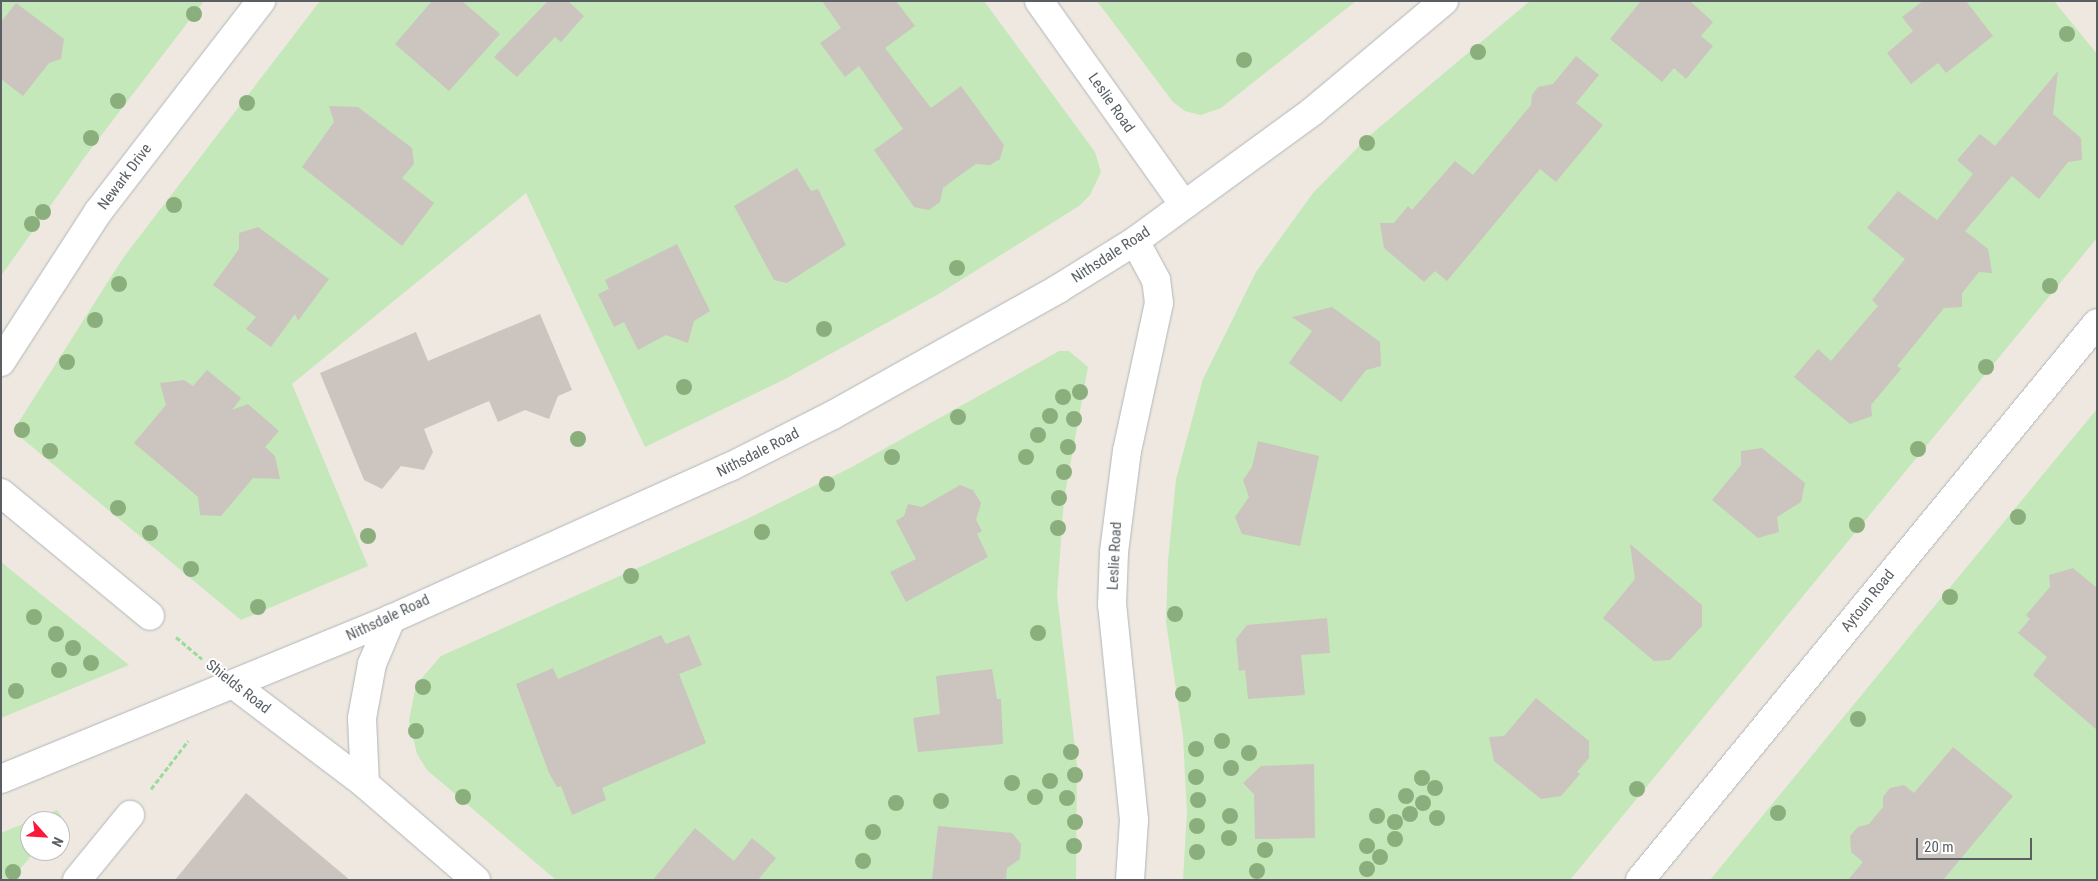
<!DOCTYPE html>
<html>
<head>
<meta charset="utf-8">
<style>
	body { margin:0 }
	#map { position:relative; width:2098px; height:881px; overflow:hidden; background:#eee8e0; font-family:"Roboto Condensed",sans-serif }
	div>[style] { position:absolute }
	[style*='--x'] { left:calc(var(--x)*1px); top:calc(var(--y)*1px); width:calc(var(--w)*1px); rotate:calc(var(--a)*1deg) }
	.green>* { inset:0; background:#c4e8b9 }
	.building>* { inset:0; background:#cbc4bf }
	.path>* { height:3px; margin-top:-1.5px; transform-origin:0; background:repeating-linear-gradient(90deg,#9bdc9e 0 5px,transparent 0 7.5px) }
	.roads { filter:drop-shadow(0 0 1px #b1b6b9) drop-shadow(0 0 1px #b1b6b9) }
	.minor>* { height:28px; margin:-14px; padding:0 14px; transform-origin:14px; border-radius:14px; background:#fff }
	.trees>* { width:16px; height:16px; margin:-8px; border-radius:50%; background:#8baf7c }
	span { translate:-50% -50%; white-space:nowrap; text-align:center; line-height:1.15; -webkit-text-stroke:4px #fff; paint-order:stroke }
	.street-label { font-size:15px; color:#595f63 }
	.frame { position:absolute; inset:0; border:2px solid #595f63; pointer-events:none }
	.north { position:absolute; left:20px; top:811px; width:50px; height:50px; box-sizing:border-box; background:#fff; border:1px solid #bdbfc1; border-radius:50%; rotate:116deg; font-size:14px; font-weight:700; line-height:20px; text-align:center; color:#595f63 }
	.north::after { content:''; display:block; margin:auto; width:18px; height:22px; background:#fa193a; clip-path:polygon(50% 0,100% 100%,50% 72%,0 100%) }
	.scale { position:absolute; left:1916px; top:838px; width:116px; height:22px; box-sizing:border-box; border:2px solid #595f63; border-top:0; padding-left:6px; font-size:15px; line-height:18px; white-space:nowrap; color:#595f63; -webkit-text-stroke:4px #fff; paint-order:stroke }
</style>
</head>
<body>
<div id="map">
	<div class="green">
		<div style="clip-path:polygon(1px 1px,204px 1px,84px 158px,1px 276px)"></div>
		<div style="clip-path:polygon(320px 1px,984px 1px,1095px 152px,1101px 172px,1090px 195px,1079px 206px,937px 295px,785px 379px,645px 447px,526px 193px,292px 384px,368px 566px,241px 620px,13px 431px,123px 258px)"></div>
		<div style="clip-path:polygon(1097px 1px,1356px 1px,1221px 108px,1201px 115px,1185px 111px,1173px 102px)"></div>
		<div style="clip-path:polygon(1530px 1px,2054px 1px,2097px 54px,2097px 238px,1570px 880px,1183px 880px,1187px 813px,1183px 736px,1166px 622px,1168px 561px,1176px 479px,1203px 379px,1256px 272px,1313px 193px,1368px 137px)"></div>
		<div style="clip-path:polygon(1059px 351px,1069px 351px,1088px 367px,1064px 499px,1057px 595px,1077px 765px,1076px 880px,556px 880px,427px 770px,417px 754px,409px 721px,416px 685px,441px 656px,747px 519px,850px 468px)"></div>
		<div style="clip-path:polygon(2097px 409px,2097px 880px,1710px 880px,1914px 631px)"></div>
		<div style="clip-path:polygon(1px 562px,129px 665px,1px 718px)"></div>
		<div style="clip-path:polygon(57px 810px,62px 817px,60px 821px,30px 821px,30px 851px,35px 851px,11px 880px,1px 880px,1px 833px)"></div>
	</div>
	<div class="building">
		<div style="clip-path:polygon(432px 1px,462px 1px,500px 34px,449px 91px,395px 44px)"></div>
		<div style="clip-path:polygon(548px 1px,568px 1px,584px 16px,561px 42px,555px 37px,517px 77px,494px 57px)"></div>
		<div style="clip-path:polygon(822px 1px,896px 1px,915px 26px,885px 48px,931px 108px,961px 86px,1004px 145px,1000px 159px,990px 165px,976px 164px,959px 176px,943px 188px,940px 202px,929px 210px,914px 207px,874px 150px,903px 129px,859px 66px,845px 77px,820px 43px,841px 28px)"></div>
		<div style="clip-path:polygon(1641px 1px,1690px 1px,1713px 22px,1701px 36px,1713px 46px,1686px 79px,1674px 68px,1662px 82px,1610px 39px)"></div>
		<div style="clip-path:polygon(1923px 1px,1966px 1px,1993px 36px,1946px 73px,1938px 63px,1911px 84px,1887px 53px,1913px 31px,1902px 17px)"></div>
		<div style="clip-path:polygon(16px 3px,64px 39px,61px 59px,49px 63px,23px 96px,1px 79px,1px 22px)"></div>
		<div style="clip-path:polygon(1576px 56px,1599px 75px,1576px 103px,1603px 125px,1556px 182px,1540px 169px,1447px 281px,1435px 271px,1424px 282px,1384px 248px,1380px 223px,1394px 223px,1408px 206px,1412px 210px,1455px 161px,1473px 175px,1531px 105px,1532px 95px,1538px 87px,1553px 84px)"></div>
		<div style="clip-path:polygon(2058px 71px,2053px 114px,2081px 138px,2082px 160px,2068px 162px,2039px 199px,2012px 176px,1965px 231px,1988px 249px,1992px 273px,1979px 272px,1962px 293px,1962px 307px,1944px 308px,1897px 366px,1901px 369px,1871px 405px,1872px 416px,1850px 424px,1794px 377px,1818px 349px,1831px 361px,1878px 306px,1872px 300px,1905px 259px,1867px 228px,1898px 191px,1937px 220px,1973px 174px,1957px 160px,1980px 134px,1995px 146px)"></div>
		<div style="clip-path:polygon(329px 106px,358px 107px,412px 148px,414px 164px,402px 178px,434px 203px,402px 246px,302px 167px,334px 122px)"></div>
		<div style="clip-path:polygon(797px 168px,811px 191px,818px 189px,846px 245px,787px 283px,774px 280px,734px 206px)"></div>
		<div style="clip-path:polygon(258px 227px,329px 279px,298px 321px,295px 314px,271px 347px,246px 329px,256px 317px,213px 285px,239px 249px,239px 233px)"></div>
		<div style="clip-path:polygon(677px 244px,710px 311px,694px 321px,688px 343px,666px 335px,638px 350px,624px 322px,614px 327px,598px 294px,609px 289px,605px 280px)"></div>
		<div style="clip-path:polygon(1332px 307px,1380px 342px,1381px 366px,1366px 370px,1341px 402px,1289px 363px,1312px 331px,1292px 317px)"></div>
		<div style="clip-path:polygon(540px 314px,572px 390px,558px 396px,549px 419px,525px 410px,498px 422px,489px 401px,424px 429px,433px 452px,424px 470px,401px 466px,382px 489px,364px 480px,320px 373px,416px 332px,428px 361px)"></div>
		<div style="clip-path:polygon(207px 370px,241px 398px,232px 410px,248px 404px,279px 431px,265px 447px,275px 456px,280px 479px,253px 478px,221px 516px,200px 515px,198px 497px,134px 443px,166px 405px,160px 383px,184px 380px,193px 386px)"></div>
		<div style="clip-path:polygon(1258px 441px,1319px 456px,1300px 546px,1242px 534px,1235px 517px,1249px 497px,1243px 480px,1252px 467px)"></div>
		<div style="clip-path:polygon(1762px 448px,1805px 483px,1801px 502px,1777px 517px,1779px 532px,1758px 538px,1712px 500px,1741px 465px,1741px 451px)"></div>
		<div style="clip-path:polygon(960px 485px,973px 490px,981px 503px,976px 520px,982px 531px,977px 534px,988px 557px,906px 602px,890px 572px,916px 559px,896px 521px,904px 516px,908px 504px,922px 507px)"></div>
		<div style="clip-path:polygon(1630px 544px,1702px 605px,1702px 626px,1670px 660px,1654px 661px,1603px 618px,1635px 579px)"></div>
		<div style="clip-path:polygon(2073px 568px,2097px 588px,2097px 730px,2033px 675px,2047px 657px,2018px 633px,2030px 619px,2026px 615px,2050px 587px,2049px 575px)"></div>
		<div style="clip-path:polygon(1327px 618px,1330px 653px,1301px 655px,1305px 695px,1248px 699px,1245px 670px,1239px 671px,1236px 639px,1247px 625px)"></div>
		<div style="clip-path:polygon(661px 635px,666px 644px,689px 635px,702px 665px,679px 674px,706px 743px,602px 788px,606px 800px,572px 815px,561px 786px,557px 787px,549px 773px,516px 684px,553px 668px,558px 679px)"></div>
		<div style="clip-path:polygon(992px 669px,997px 699px,1001px 699px,1003px 744px,918px 752px,913px 718px,940px 714px,936px 676px)"></div>
		<div style="clip-path:polygon(1536px 698px,1589px 741px,1589px 758px,1577px 772px,1580px 774px,1561px 796px,1541px 799px,1494px 761px,1489px 737px,1504px 736px)"></div>
		<div style="clip-path:polygon(1953px 747px,2013px 796px,1943px 880px,1848px 880px,1863px 862px,1851px 852px,1850px 836px,1858px 827px,1869px 824px,1883px 807px,1883px 797px,1890px 788px,1904px 785px,1914px 793px)"></div>
		<div style="clip-path:polygon(1314px 764px,1315px 838px,1255px 839px,1254px 794px,1243px 783px,1261px 766px)"></div>
		<div style="clip-path:polygon(246px 793px,350px 880px,175px 880px)"></div>
		<div style="clip-path:polygon(938px 826px,1012px 833px,1021px 844px,1020px 859px,1007px 868px,1006px 880px,932px 880px)"></div>
		<div style="clip-path:polygon(695px 828px,734px 861px,752px 838px,776px 858px,758px 880px,653px 880px)"></div>
	</div>
	<div class="path">
		<div style="--x:176;--y:637;--w:34;--a:40"></div>
		<div style="--x:151;--y:789;--w:61;--a:-52.4"></div>
	</div>
	<div class="roads">
		<div class="minor">
			<div style="--x:1039;--y:1;--w:250;--a:54.6"></div>
			<div style="--x:1;--y:362;--w:179;--a:-57.1"></div>
			<div style="--x:98;--y:212;--w:267;--a:-52.3"></div>
			<div style="--x:1;--y:493;--w:193;--a:39.5"></div>
			<div style="--x:233;--y:684;--w:166;--a:37.1"></div>
			<div style="--x:365;--y:784;--w:147;--a:40.9"></div>
			<div style="--x:1;--y:779;--w:422;--a:-22.3"></div>
			<div style="--x:391;--y:619;--w:372;--a:-24.2"></div>
			<div style="--x:730;--y:467;--w:115;--a:-26.8"></div>
			<div style="--x:833;--y:415;--w:258;--a:-29.2"></div>
			<div style="--x:1058;--y:289;--w:91;--a:-31.9"></div>
			<div style="--x:1135;--y:241;--w:220;--a:-36.1"></div>
			<div style="--x:1313;--y:111;--w:171;--a:-40"></div>
			<div style="--x:365;--y:784;--w:66;--a:-92.6"></div>
			<div style="--x:362;--y:718;--w:55;--a:-79.5"></div>
			<div style="--x:372;--y:664;--w:49;--a:-67.1"></div>
			<div style="--x:77;--y:880;--w:84;--a:-50.8"></div>
			<div style="--x:1130;--y:880;--w:60;--a:-86.2"></div>
			<div style="--x:1134;--y:820;--w:216;--a:-95.8"></div>
			<div style="--x:1112;--y:605;--w:53;--a:-87.8"></div>
			<div style="--x:1114;--y:552;--w:102;--a:-82.7"></div>
			<div style="--x:1127;--y:451;--w:151;--a:-77.8"></div>
			<div style="--x:1159;--y:303;--w:23;--a:-97"></div>
			<div style="--x:1156;--y:280;--w:44;--a:-118.3"></div>
			<div style="--x:1640;--y:880;--w:720;--a:-50.63"></div>
		</div>
	</div>
	<div class="trees">
		<div style="left:194px;top:14px"></div>
		<div style="left:2067px;top:34px"></div>
		<div style="left:1478px;top:52px"></div>
		<div style="left:1244px;top:60px"></div>
		<div style="left:118px;top:101px"></div>
		<div style="left:247px;top:103px"></div>
		<div style="left:91px;top:138px"></div>
		<div style="left:1367px;top:143px"></div>
		<div style="left:174px;top:205px"></div>
		<div style="left:43px;top:212px"></div>
		<div style="left:32px;top:224px"></div>
		<div style="left:957px;top:268px"></div>
		<div style="left:119px;top:284px"></div>
		<div style="left:2050px;top:286px"></div>
		<div style="left:95px;top:320px"></div>
		<div style="left:824px;top:329px"></div>
		<div style="left:67px;top:362px"></div>
		<div style="left:1986px;top:367px"></div>
		<div style="left:684px;top:387px"></div>
		<div style="left:1080px;top:392px"></div>
		<div style="left:1063px;top:397px"></div>
		<div style="left:1050px;top:416px"></div>
		<div style="left:958px;top:417px"></div>
		<div style="left:1074px;top:419px"></div>
		<div style="left:22px;top:430px"></div>
		<div style="left:1038px;top:435px"></div>
		<div style="left:578px;top:439px"></div>
		<div style="left:1068px;top:447px"></div>
		<div style="left:1918px;top:449px"></div>
		<div style="left:50px;top:451px"></div>
		<div style="left:892px;top:457px"></div>
		<div style="left:1026px;top:457px"></div>
		<div style="left:1064px;top:472px"></div>
		<div style="left:827px;top:484px"></div>
		<div style="left:1059px;top:498px"></div>
		<div style="left:118px;top:508px"></div>
		<div style="left:2018px;top:517px"></div>
		<div style="left:1857px;top:525px"></div>
		<div style="left:1058px;top:528px"></div>
		<div style="left:762px;top:532px"></div>
		<div style="left:150px;top:533px"></div>
		<div style="left:368px;top:536px"></div>
		<div style="left:191px;top:569px"></div>
		<div style="left:631px;top:576px"></div>
		<div style="left:1950px;top:597px"></div>
		<div style="left:258px;top:607px"></div>
		<div style="left:1175px;top:614px"></div>
		<div style="left:34px;top:617px"></div>
		<div style="left:1038px;top:633px"></div>
		<div style="left:56px;top:634px"></div>
		<div style="left:73px;top:648px"></div>
		<div style="left:91px;top:663px"></div>
		<div style="left:59px;top:670px"></div>
		<div style="left:423px;top:687px"></div>
		<div style="left:16px;top:691px"></div>
		<div style="left:1183px;top:694px"></div>
		<div style="left:1858px;top:719px"></div>
		<div style="left:416px;top:731px"></div>
		<div style="left:1222px;top:741px"></div>
		<div style="left:1196px;top:749px"></div>
		<div style="left:1071px;top:752px"></div>
		<div style="left:1249px;top:753px"></div>
		<div style="left:1231px;top:768px"></div>
		<div style="left:1075px;top:775px"></div>
		<div style="left:1196px;top:777px"></div>
		<div style="left:1422px;top:778px"></div>
		<div style="left:1050px;top:781px"></div>
		<div style="left:1012px;top:783px"></div>
		<div style="left:1435px;top:788px"></div>
		<div style="left:1637px;top:789px"></div>
		<div style="left:1406px;top:796px"></div>
		<div style="left:463px;top:797px"></div>
		<div style="left:1035px;top:797px"></div>
		<div style="left:1067px;top:798px"></div>
		<div style="left:1198px;top:800px"></div>
		<div style="left:941px;top:801px"></div>
		<div style="left:896px;top:803px"></div>
		<div style="left:1423px;top:803px"></div>
		<div style="left:1778px;top:813px"></div>
		<div style="left:1410px;top:814px"></div>
		<div style="left:1230px;top:816px"></div>
		<div style="left:1377px;top:816px"></div>
		<div style="left:1437px;top:818px"></div>
		<div style="left:1075px;top:822px"></div>
		<div style="left:1395px;top:822px"></div>
		<div style="left:1197px;top:826px"></div>
		<div style="left:873px;top:832px"></div>
		<div style="left:1229px;top:838px"></div>
		<div style="left:1395px;top:839px"></div>
		<div style="left:1074px;top:846px"></div>
		<div style="left:1367px;top:846px"></div>
		<div style="left:1265px;top:850px"></div>
		<div style="left:1197px;top:852px"></div>
		<div style="left:1380px;top:857px"></div>
		<div style="left:863px;top:861px"></div>
		<div style="left:1367px;top:869px"></div>
		<div style="left:1257px;top:871px"></div>
		<div style="left:13px;top:872px"></div>
	</div>
	<div class="street-label">
		<span style="left:1111px;top:103px;rotate:55deg">Leslie Road</span>
		<span style="left:125px;top:177px;rotate:-53deg">Newark Drive</span>
		<span style="left:1111px;top:255px;rotate:-33deg">Nithsdale Road</span>
		<span style="left:758px;top:453px;rotate:-27deg">Nithsdale Road</span>
		<span style="left:1115px;top:556px;rotate:-87deg">Leslie Road</span>
		<span style="left:1868px;top:601px;rotate:-51deg">Aytoun Road</span>
		<span style="left:388px;top:618px;rotate:-25deg">Nithsdale Road</span>
		<span style="left:238px;top:687px;rotate:38deg">Shields Road</span>
	</div>
	<div class="frame"></div>
	<div class="north">N</div>
	<div class="scale">20 m</div>
</div>
</body>
</html>
